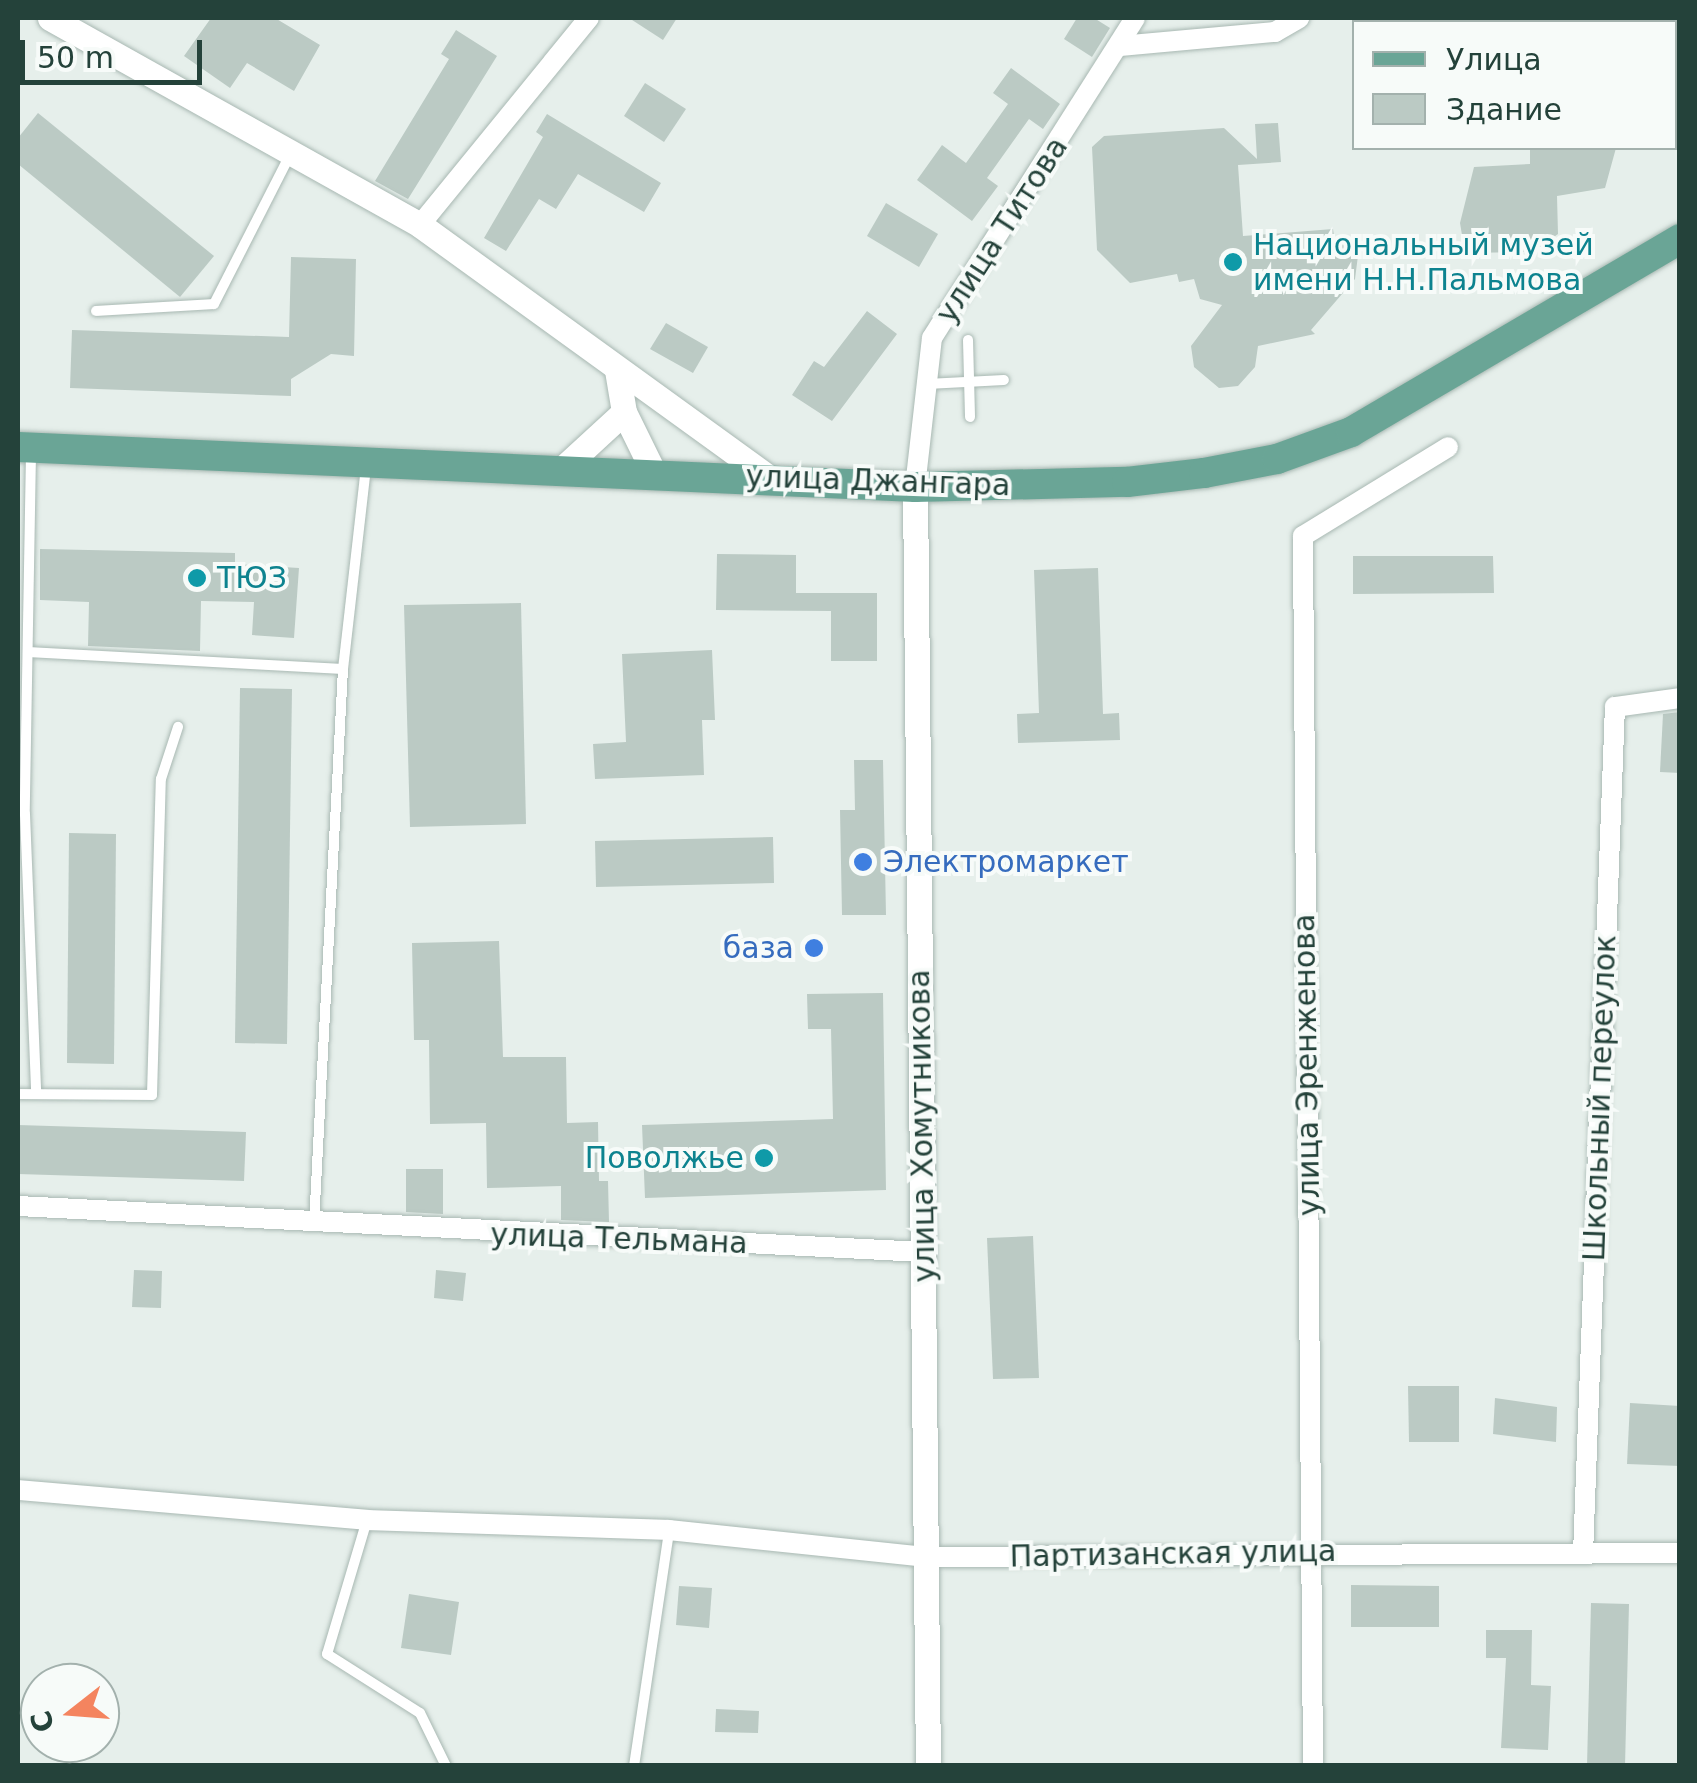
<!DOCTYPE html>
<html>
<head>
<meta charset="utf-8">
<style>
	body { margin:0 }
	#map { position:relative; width:1697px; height:1783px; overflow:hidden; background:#e6efeb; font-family:"DejaVu Sans",sans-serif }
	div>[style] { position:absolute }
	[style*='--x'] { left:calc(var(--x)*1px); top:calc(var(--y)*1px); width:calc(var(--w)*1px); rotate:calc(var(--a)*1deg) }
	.building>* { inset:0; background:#bbcac4 }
	.roads { filter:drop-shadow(0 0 2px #a8b8b2) drop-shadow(0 0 2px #a8b8b2) }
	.service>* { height:10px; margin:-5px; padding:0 5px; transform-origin:5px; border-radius:5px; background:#fff }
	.minor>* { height:20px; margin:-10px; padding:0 10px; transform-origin:10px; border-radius:10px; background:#fff }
	.tertiary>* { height:25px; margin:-12.5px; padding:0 12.5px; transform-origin:12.5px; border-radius:12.5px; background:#fff }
	.primary>* { height:30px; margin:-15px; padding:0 15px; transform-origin:15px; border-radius:15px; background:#6aa596 }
	.dots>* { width:28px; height:28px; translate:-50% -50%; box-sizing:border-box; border:5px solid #f7fbf9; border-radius:50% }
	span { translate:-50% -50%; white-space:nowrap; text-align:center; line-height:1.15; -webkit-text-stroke:8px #f7fbf9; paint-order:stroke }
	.street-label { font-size:30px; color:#24423a }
	.culture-label { font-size:30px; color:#0d838f }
	.left { translate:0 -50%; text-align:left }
	.right { translate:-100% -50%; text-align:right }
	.shop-label { font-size:30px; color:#366cbe }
	.frame { position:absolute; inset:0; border:20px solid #24423a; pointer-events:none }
	.legend { position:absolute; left:1352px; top:20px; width:325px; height:130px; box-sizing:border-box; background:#f7fbf9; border:2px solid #a3b1ad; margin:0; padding:12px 18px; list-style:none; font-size:30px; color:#24423a }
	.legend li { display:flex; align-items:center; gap:20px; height:50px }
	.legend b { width:50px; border:2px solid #a3b1ad }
	.north { position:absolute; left:20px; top:1663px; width:100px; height:100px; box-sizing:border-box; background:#f7fbf9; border:2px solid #a3b1ad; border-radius:50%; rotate:253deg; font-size:28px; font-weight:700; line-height:40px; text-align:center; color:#24423a }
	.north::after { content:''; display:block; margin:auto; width:35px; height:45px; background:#f4845f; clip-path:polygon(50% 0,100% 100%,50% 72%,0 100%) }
	.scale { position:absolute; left:20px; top:40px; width:182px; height:45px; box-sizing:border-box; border:5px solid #24423a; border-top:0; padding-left:12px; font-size:30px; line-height:35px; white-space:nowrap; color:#24423a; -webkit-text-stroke:8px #f7fbf9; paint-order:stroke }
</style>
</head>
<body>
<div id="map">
	<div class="building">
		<div style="clip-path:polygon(211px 18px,275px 18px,320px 45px,294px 91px,247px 63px,230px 88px,184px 56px)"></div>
		<div style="clip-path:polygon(629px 18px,677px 18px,663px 40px)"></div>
		<div style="clip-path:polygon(1077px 18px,1094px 18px,1110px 28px,1092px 57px,1064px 39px)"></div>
		<div style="clip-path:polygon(456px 30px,497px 56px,408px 199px,375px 181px,449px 59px,441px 54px)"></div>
		<div style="clip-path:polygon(1011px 68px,1060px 104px,1043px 129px,1029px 119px,987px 178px,998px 186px,972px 221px,917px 180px,942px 145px,966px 163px,1008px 104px,993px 93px)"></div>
		<div style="clip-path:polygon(645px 83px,686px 109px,664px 142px,624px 116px)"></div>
		<div style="clip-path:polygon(38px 113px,214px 256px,180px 297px,18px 164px,18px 138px)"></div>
		<div style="clip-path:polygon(547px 114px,661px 183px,644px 212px,578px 174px,556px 209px,539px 199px,506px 251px,484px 238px,543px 137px,536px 132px)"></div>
		<div style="clip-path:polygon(1278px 123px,1281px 162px,1238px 165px,1243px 236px,1333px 229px,1335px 242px,1360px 240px,1355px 279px,1311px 330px,1315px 334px,1258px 346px,1255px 367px,1238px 386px,1219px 388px,1194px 367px,1191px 346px,1222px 305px,1200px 299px,1194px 279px,1179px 282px,1177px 274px,1130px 283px,1097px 250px,1092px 147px,1104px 136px,1224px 128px,1257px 159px,1255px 124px)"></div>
		<div style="clip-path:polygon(1530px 148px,1616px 148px,1605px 188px,1557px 196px,1558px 234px,1533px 252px,1465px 253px,1460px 223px,1474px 167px,1530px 164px)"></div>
		<div style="clip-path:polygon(886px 203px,938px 234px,919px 267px,867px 236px)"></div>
		<div style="clip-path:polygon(291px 257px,356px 259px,354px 356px,331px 354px,291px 379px,291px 396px,70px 388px,72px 330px,289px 337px)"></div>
		<div style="clip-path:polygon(867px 311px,897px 334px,832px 421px,792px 395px,814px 361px,824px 367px)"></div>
		<div style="clip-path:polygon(666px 323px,708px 347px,693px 373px,650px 349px)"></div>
		<div style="clip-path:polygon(40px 549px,235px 553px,235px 564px,299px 568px,294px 638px,252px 635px,254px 602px,201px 601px,200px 651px,88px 646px,89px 602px,40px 600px)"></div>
		<div style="clip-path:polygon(717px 554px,796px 555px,796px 593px,877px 593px,877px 661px,831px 661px,831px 611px,716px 610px)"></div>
		<div style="clip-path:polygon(1353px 556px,1493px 556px,1494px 593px,1353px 594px)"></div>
		<div style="clip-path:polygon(1098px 568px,1103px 714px,1119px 713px,1120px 740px,1018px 743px,1017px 714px,1039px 713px,1034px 570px)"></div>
		<div style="clip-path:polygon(521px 603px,526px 824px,410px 827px,404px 605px)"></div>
		<div style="clip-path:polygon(712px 650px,715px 720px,702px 720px,704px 775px,595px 779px,593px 744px,626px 742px,622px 654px)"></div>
		<div style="clip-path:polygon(240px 688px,292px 689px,287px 1044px,235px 1043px)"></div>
		<div style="clip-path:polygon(1680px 712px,1680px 773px,1660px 772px,1663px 714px)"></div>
		<div style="clip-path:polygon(854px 760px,883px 760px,886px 915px,842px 915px,840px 810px,855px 810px)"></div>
		<div style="clip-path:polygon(69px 833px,116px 834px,114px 1064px,67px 1063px)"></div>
		<div style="clip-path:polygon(773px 837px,774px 883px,596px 887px,595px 841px)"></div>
		<div style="clip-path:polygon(499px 941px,503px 1057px,566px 1057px,567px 1123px,598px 1122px,599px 1181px,608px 1181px,609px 1222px,561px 1220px,561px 1186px,487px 1188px,486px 1123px,430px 1124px,429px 1040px,414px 1040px,412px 943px)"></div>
		<div style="clip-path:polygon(883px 993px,886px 1190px,645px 1198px,642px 1125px,833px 1119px,831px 1029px,808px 1029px,807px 994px)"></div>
		<div style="clip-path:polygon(18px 1125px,246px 1132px,244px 1181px,18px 1174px)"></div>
		<div style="clip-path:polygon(406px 1169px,443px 1169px,443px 1214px,406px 1212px)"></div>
		<div style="clip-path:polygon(1033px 1236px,1039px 1378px,993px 1379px,987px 1238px)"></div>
		<div style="clip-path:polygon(134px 1270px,162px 1271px,161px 1308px,132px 1307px)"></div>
		<div style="clip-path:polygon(436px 1270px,466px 1273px,463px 1301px,434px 1298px)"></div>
		<div style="clip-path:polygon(1408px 1386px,1459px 1386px,1459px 1442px,1409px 1442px)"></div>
		<div style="clip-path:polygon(1495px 1398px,1557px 1407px,1556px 1442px,1493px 1434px)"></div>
		<div style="clip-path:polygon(1630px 1403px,1680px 1406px,1680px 1466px,1627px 1464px)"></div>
		<div style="clip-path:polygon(1351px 1585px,1439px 1586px,1439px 1627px,1351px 1627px)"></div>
		<div style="clip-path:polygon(679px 1586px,712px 1588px,709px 1628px,676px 1625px)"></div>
		<div style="clip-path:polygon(409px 1594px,459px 1602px,451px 1655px,401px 1648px)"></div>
		<div style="clip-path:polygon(1591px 1603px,1629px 1604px,1625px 1766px,1587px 1766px)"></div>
		<div style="clip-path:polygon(1486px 1630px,1532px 1630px,1531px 1685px,1551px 1686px,1548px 1750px,1501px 1748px,1506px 1658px,1486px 1658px)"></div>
		<div style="clip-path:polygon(716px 1709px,759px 1711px,758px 1733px,715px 1732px)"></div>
	</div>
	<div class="roads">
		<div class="service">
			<div style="--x:96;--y:311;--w:118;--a:-3.4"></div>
			<div style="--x:214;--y:304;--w:169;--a:-63"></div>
			<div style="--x:968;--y:340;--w:77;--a:88.5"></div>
			<div style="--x:927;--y:384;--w:77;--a:-3"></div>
			<div style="--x:31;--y:453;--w:361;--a:91"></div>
			<div style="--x:25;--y:814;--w:276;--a:87.7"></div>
			<div style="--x:28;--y:652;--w:315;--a:3.1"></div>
			<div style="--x:18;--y:1094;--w:134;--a:0.4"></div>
			<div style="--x:152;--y:1095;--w:316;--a:-88.4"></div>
			<div style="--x:161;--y:779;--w:55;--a:-71.9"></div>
			<div style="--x:314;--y:1224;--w:556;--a:-87.01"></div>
			<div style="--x:343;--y:669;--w:202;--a:-83.5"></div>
			<div style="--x:367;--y:1520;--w:140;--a:106.6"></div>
			<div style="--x:327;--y:1654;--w:110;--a:32.4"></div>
			<div style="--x:420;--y:1713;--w:59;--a:63.9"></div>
			<div style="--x:634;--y:1766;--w:238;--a:-81.5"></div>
		</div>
		<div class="minor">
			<div style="--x:1426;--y:18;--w:21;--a:11"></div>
			<div style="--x:1631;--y:22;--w:4;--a:-63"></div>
			<div style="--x:1120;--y:46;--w:156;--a:-5.2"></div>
			<div style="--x:1275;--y:32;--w:28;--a:-30"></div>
			<div style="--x:420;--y:225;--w:267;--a:-50.8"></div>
			<div style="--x:915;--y:487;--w:150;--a:-83.5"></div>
			<div style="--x:932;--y:338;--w:379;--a:-57.6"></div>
			<div style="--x:18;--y:1206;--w:907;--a:2.91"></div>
			<div style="--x:18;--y:1490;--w:351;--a:4.9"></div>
			<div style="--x:368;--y:1520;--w:301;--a:1.9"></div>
			<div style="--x:669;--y:1530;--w:257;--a:6"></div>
			<div style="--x:925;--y:1557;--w:755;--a:-0.3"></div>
			<div style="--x:1583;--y:1554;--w:848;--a:-87.84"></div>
			<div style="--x:1615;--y:707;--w:66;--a:-7.9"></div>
			<div style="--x:1313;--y:1766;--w:1230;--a:-90.47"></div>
			<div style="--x:1303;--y:536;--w:170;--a:-31.5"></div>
		</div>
		<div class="tertiary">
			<div style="--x:50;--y:18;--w:424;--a:29.2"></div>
			<div style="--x:420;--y:225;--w:433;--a:35.9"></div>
			<div style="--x:624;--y:412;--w:68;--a:63.8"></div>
			<div style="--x:562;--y:469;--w:84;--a:-42.6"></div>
			<div style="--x:624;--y:412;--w:43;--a:-99.5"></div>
			<div style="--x:915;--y:487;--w:1279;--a:89.42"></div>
		</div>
		<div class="primary">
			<div style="--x:18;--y:447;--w:898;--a:2.55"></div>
			<div style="--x:915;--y:487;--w:212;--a:-1.4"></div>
			<div style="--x:1127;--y:482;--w:78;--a:-6.7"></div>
			<div style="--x:1204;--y:473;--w:74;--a:-10.9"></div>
			<div style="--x:1277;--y:459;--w:79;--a:-20"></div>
			<div style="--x:1351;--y:432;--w:381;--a:-30.4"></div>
		</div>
	</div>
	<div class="dots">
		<div style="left:1233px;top:262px;background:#0f9aa8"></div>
		<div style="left:197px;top:578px;background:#0f9aa8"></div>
		<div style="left:863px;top:862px;background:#3f7fe0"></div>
		<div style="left:814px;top:948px;background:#3f7fe0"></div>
		<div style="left:764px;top:1158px;background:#0f9aa8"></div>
	</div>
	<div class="street-label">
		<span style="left:1002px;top:230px;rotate:-57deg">улица Титова</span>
		<span style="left:878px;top:481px;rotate:2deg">улица Джангара</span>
		<span style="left:1307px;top:1065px;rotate:-91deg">улица Эренженова</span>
		<span style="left:1600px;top:1098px;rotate:-88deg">Школьный переулок</span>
		<span style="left:922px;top:1126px;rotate:-91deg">улица Хомутникова</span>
		<span style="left:619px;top:1239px;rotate:2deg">улица Тельмана</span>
		<span style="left:1173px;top:1554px;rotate:-1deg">Партизанская улица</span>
	</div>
	<div class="culture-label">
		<span class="left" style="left:1253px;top:262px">Национальный музей<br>имени Н.Н.Пальмова</span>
		<span class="left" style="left:217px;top:578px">ТЮЗ</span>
		<span class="right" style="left:744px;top:1158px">Поволжье</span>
	</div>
	<div class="shop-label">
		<span class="left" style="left:883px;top:862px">Электромаркет</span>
		<span class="right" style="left:794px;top:948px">база</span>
	</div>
	<div class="frame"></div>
	<ul class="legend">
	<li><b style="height:12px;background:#6aa596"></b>Улица</li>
	<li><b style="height:28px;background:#bbcac4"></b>Здание</li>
	</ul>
	<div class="north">С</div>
	<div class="scale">50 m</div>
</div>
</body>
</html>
